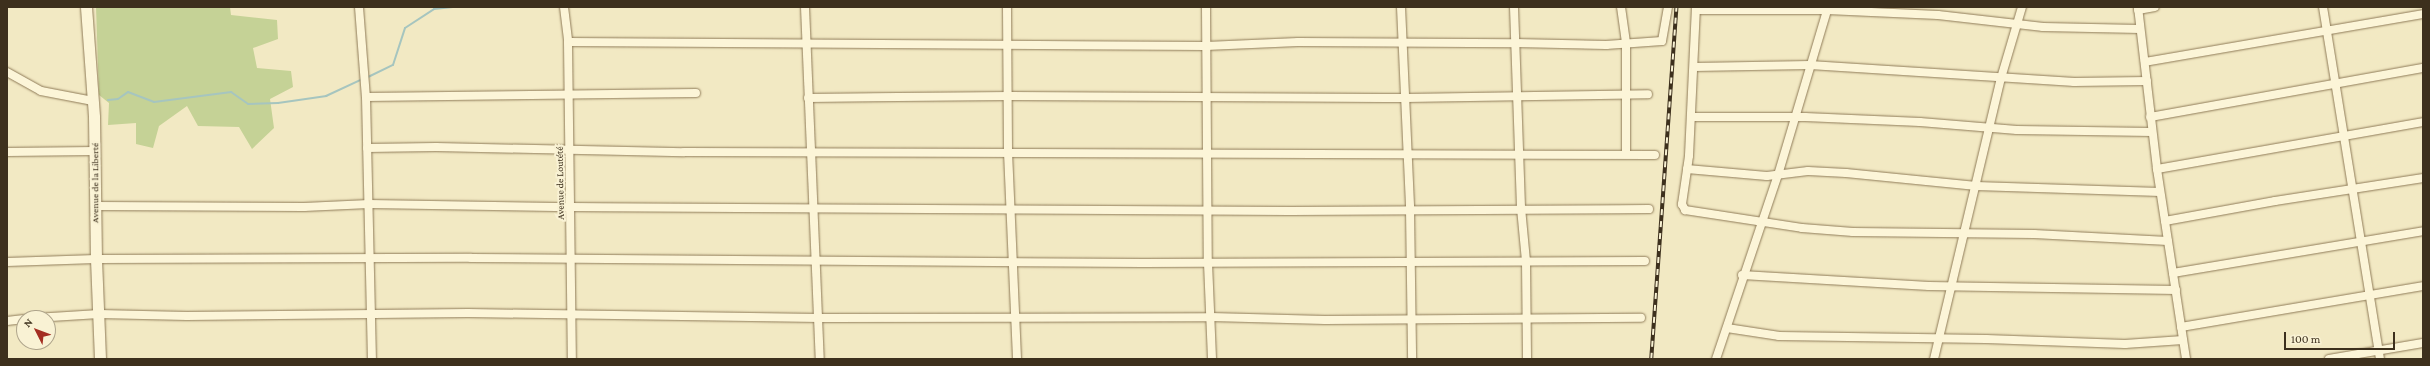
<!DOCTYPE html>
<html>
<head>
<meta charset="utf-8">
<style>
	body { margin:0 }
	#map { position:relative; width:2430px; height:366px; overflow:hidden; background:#f2e9c3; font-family:"Crimson Pro",serif }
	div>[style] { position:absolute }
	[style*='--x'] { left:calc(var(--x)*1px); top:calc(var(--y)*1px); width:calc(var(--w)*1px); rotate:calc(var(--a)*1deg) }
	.green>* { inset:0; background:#c5d296 }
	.stream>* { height:2px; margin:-1px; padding:0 1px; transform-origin:1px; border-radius:1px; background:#a6c5bf }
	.roads { filter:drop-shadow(0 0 1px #8f7b58) drop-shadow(0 0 1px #8f7b58) }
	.street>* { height:8px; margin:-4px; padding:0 4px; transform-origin:4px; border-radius:4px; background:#fcf5d8 }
	.secondary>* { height:11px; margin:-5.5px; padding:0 5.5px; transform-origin:5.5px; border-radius:5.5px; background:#fcf5d8 }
	.rail>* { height:3.5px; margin-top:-1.75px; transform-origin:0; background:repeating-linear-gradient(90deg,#f9f2d4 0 6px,#3d301d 0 12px); box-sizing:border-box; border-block:1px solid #3d301d }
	span { translate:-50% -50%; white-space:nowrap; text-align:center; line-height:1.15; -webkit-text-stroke:4px #f9f2d4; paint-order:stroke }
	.street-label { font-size:10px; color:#3d301d }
	.frame { position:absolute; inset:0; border:8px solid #3d301d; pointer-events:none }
	.north { position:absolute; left:16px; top:310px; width:40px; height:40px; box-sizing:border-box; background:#f9f2d4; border:1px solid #aea48b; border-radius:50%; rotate:312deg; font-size:11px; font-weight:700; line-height:16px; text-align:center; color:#3d301d }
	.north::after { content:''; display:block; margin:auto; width:14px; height:18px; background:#a42e22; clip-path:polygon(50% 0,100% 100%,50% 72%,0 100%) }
	.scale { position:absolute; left:2284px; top:332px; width:111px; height:18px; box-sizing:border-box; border:2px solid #3d301d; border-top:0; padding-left:5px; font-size:12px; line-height:14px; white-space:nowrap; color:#3d301d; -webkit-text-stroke:3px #f9f2d4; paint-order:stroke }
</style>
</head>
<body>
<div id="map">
	<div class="green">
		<div style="clip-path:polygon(96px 7px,230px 7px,231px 15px,277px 20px,278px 39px,253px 48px,257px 68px,291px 71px,293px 87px,270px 99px,274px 128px,252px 149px,239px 127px,198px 126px,187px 106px,159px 126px,153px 148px,136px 144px,136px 123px,108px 125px,109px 103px,99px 95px)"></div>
	</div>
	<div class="stream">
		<div style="--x:366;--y:78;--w:30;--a:-26"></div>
		<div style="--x:393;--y:65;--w:39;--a:-72"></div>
		<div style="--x:405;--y:28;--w:35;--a:-33"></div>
		<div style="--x:434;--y:9;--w:19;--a:-6"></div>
		<div style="--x:108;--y:100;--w:10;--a:-6"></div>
		<div style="--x:118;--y:99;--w:12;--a:-35"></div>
		<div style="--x:128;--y:92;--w:28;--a:21"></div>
		<div style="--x:154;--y:102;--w:78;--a:-7.4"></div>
		<div style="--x:231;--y:92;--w:21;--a:35"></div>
		<div style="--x:248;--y:104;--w:30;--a:-2"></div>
		<div style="--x:278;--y:103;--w:49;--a:-8.3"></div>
		<div style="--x:326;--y:96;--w:40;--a:-25"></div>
	</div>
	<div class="roads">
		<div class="street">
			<div style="--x:359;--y:7;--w:90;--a:85.6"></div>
			<div style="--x:366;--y:97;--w:262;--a:88.7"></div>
			<div style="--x:564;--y:7;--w:35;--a:83"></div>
			<div style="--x:568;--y:42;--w:317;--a:89.3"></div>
			<div style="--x:805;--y:7;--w:352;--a:87.6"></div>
			<div style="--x:1007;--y:7;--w:145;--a:89.6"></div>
			<div style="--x:1008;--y:152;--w:207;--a:87.5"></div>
			<div style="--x:1206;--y:7;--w:256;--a:89.6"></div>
			<div style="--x:1208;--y:263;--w:96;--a:87.6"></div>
			<div style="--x:1401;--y:7;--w:202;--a:87.4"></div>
			<div style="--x:1410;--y:209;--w:150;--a:89.2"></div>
			<div style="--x:1514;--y:7;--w:201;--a:88"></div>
			<div style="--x:1521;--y:208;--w:53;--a:84.6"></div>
			<div style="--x:1526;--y:261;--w:98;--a:89.4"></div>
			<div style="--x:1621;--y:7;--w:37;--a:82"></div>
			<div style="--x:1626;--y:44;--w:110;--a:90"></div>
			<div style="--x:1696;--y:7;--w:149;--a:92.7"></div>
			<div style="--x:1689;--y:156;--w:49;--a:98.3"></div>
			<div style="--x:1682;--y:204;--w:7;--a:63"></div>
			<div style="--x:1685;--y:210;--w:118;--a:8.7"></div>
			<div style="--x:1802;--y:228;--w:51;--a:4.5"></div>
			<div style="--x:1853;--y:232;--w:181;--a:0.6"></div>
			<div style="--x:2034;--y:234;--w:134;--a:3"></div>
			<div style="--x:2138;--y:7;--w:163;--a:83.3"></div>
			<div style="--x:2157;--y:169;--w:192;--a:81.3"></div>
			<div style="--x:2323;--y:7;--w:357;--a:80.8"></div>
			<div style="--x:1696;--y:10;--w:131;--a:0"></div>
			<div style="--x:1827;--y:10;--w:111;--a:2.6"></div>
			<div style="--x:1938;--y:15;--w:106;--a:6.5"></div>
			<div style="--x:2043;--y:27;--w:97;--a:1.2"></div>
			<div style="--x:2138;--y:10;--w:17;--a:-10"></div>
			<div style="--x:568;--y:42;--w:638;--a:0.36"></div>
			<div style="--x:1206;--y:46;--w:92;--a:-2.5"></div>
			<div style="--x:1298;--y:42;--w:217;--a:0.3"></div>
			<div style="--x:1515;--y:43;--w:91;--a:1.3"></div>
			<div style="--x:1606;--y:45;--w:56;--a:-4.1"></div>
			<div style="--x:1662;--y:41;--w:35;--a:-80"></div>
			<div style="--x:2145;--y:62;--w:282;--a:-9.8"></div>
			<div style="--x:1694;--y:67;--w:116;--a:-1"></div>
			<div style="--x:1810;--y:65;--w:265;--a:3.7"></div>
			<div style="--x:2074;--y:82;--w:73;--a:-0.8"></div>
			<div style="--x:7;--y:72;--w:39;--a:29"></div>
			<div style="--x:41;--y:91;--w:53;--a:10.9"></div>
			<div style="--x:366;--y:97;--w:330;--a:-0.7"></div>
			<div style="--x:808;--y:98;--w:202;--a:-0.6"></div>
			<div style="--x:1010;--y:96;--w:396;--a:0.3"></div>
			<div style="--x:1406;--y:98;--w:242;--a:-0.9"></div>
			<div style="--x:1692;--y:117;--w:113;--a:0"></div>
			<div style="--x:1805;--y:117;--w:115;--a:2.5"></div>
			<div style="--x:1920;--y:122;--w:97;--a:4.7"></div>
			<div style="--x:2017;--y:130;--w:135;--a:0.8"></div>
			<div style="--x:2150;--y:117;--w:277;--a:-10.2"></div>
			<div style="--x:367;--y:148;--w:69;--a:-0.8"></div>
			<div style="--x:436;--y:147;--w:248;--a:1.2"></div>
			<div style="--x:684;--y:152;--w:971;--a:0.18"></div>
			<div style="--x:7;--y:152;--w:88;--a:-0.7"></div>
			<div style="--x:1687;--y:169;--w:80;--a:5"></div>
			<div style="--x:1767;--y:176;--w:41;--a:-7"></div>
			<div style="--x:1808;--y:171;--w:38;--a:3"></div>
			<div style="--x:1846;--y:173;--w:131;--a:5.7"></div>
			<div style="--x:1976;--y:186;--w:184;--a:1.9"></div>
			<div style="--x:2157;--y:169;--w:270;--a:-10"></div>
			<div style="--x:95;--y:206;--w:209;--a:0.3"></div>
			<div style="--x:304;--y:207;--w:65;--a:-2.6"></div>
			<div style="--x:369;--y:204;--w:202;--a:0.9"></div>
			<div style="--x:571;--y:207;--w:719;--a:0.32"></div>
			<div style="--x:1290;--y:211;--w:359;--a:-0.3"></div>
			<div style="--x:2165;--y:221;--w:112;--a:-10.3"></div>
			<div style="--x:2275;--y:201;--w:150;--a:-8.8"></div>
			<div style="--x:7;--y:262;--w:89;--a:-1.9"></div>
			<div style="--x:96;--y:259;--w:375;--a:-0.2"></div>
			<div style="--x:471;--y:258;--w:672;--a:0.43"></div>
			<div style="--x:1143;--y:263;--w:502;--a:-0.23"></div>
			<div style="--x:2173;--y:273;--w:254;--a:-9.5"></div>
			<div style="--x:1742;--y:275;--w:187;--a:3.4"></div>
			<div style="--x:1929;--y:286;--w:247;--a:0.9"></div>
			<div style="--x:35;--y:318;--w:64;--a:-3.6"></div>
			<div style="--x:99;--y:314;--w:88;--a:1.3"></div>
			<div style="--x:187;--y:316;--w:281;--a:-0.6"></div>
			<div style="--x:468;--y:313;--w:351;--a:0.8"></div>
			<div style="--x:819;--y:318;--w:392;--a:-0.1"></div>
			<div style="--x:1211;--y:317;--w:114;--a:1.5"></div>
			<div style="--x:1325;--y:320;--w:316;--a:-0.4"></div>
			<div style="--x:7;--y:321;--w:17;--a:-7"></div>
			<div style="--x:2181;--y:327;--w:245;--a:-9.6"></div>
			<div style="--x:1727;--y:328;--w:53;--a:8.7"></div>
			<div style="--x:1779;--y:336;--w:207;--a:0.8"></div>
			<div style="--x:1986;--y:339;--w:139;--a:2.1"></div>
			<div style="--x:2125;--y:344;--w:58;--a:-3.9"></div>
			<div style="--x:1716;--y:359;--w:194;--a:-71.4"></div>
			<div style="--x:1778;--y:175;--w:175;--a:-73.4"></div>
			<div style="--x:1934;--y:359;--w:289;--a:-76.6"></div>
			<div style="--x:2001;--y:78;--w:74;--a:-73.5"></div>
			<div style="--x:2329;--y:359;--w:95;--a:-9.7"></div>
		</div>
		<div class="secondary">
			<div style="--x:86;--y:7;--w:110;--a:85.8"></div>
			<div style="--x:94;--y:117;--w:142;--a:89.2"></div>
			<div style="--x:96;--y:259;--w:100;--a:87.7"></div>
		</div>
	</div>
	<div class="rail">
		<div style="--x:1651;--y:359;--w:353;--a:-85.9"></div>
	</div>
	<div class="street-label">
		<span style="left:95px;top:183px;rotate:-90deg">Avenue de la Liberté</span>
		<span style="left:560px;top:183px;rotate:-91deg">Avenue de Loutété</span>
	</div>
	<div class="frame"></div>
	<div class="north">N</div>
	<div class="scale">100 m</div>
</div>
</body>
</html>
